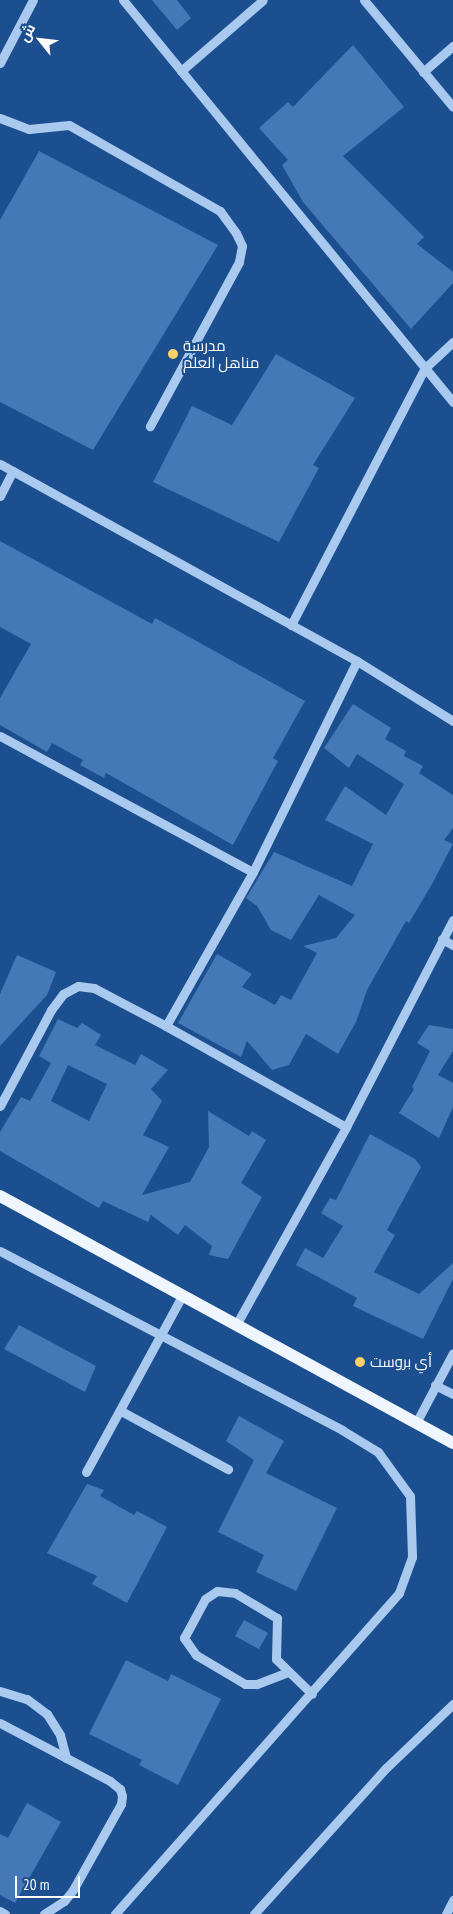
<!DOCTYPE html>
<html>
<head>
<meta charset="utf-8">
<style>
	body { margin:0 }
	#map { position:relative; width:453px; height:1914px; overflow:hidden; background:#1b4f8f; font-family:"PT Sans Narrow",Cairo,sans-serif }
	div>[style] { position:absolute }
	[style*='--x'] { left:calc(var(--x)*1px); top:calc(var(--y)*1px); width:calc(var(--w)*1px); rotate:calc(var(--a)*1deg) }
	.building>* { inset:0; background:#4478b7 }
	.minor>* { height:9px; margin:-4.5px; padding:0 4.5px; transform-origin:4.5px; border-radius:4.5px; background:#a9c9ee }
	.major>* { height:12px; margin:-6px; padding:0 6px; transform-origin:6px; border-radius:6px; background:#f0f6ff }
	.dots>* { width:14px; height:14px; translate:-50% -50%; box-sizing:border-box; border:2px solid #1b4f8f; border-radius:50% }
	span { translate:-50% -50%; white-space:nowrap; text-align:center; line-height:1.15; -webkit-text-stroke:4px #1b4f8f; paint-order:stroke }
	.poi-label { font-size:15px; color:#fff }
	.left { translate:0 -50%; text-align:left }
	.north { position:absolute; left:15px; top:15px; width:50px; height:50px; -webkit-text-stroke:4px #1b4f8f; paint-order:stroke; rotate:299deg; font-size:14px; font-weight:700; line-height:20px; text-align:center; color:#fff }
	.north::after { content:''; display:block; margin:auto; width:18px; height:22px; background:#fff; clip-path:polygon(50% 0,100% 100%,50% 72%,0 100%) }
	.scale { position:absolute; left:15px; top:1876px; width:65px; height:22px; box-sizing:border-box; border:2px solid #fff; border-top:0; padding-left:6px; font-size:15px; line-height:18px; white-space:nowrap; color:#fff; -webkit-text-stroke:4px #1b4f8f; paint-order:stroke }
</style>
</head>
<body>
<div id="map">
	<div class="building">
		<div style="clip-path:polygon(152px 0,177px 0,191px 18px,177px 30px)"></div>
		<div style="clip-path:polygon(353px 45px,404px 107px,343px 156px,424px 237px,417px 244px,453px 272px,453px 283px,411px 329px,303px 202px,282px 165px,288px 160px,259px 128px,288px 102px,293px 107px)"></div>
		<div style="clip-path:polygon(39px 151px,218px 245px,93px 450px,0 402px,0 220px)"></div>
		<div style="clip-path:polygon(276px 354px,355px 398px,313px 465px,319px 468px,279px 542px,153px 482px,192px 406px,232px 425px)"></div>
		<div style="clip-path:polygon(0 541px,152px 624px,155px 618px,305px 701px,273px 758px,278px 761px,233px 845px,106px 773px,104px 778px,80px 765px,83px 760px,52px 743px,47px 752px,0 725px,0 698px,31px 644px,0 627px)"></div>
		<div style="clip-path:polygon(353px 704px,391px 728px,385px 739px,406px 751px,404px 756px,423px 766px,419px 773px,453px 795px,453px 828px,444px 840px,453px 844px,432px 884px,409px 923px,406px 921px,367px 990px,356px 1022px,338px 1054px,306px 1034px,289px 1065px,272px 1070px,247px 1041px,241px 1057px,178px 1023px,217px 954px,252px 974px,242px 987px,275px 1005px,281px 995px,291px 1000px,317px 953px,303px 946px,336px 938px,355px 915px,319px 895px,291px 940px,271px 930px,257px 906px,246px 898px,274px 852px,352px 886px,373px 844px,325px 820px,345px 786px,386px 815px,404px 784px,357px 754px,349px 768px,324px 748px)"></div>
		<div style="clip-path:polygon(17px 955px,56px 972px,47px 995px,0 1046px,0 994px)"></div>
		<div style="clip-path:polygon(evenodd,58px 1019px,77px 1028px,82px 1023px,101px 1035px,95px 1045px,135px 1065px,141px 1054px,168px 1070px,151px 1089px,162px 1101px,143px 1135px,169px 1147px,142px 1195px,190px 1182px,209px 1147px,208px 1111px,249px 1136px,252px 1131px,266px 1140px,241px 1183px,262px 1197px,228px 1259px,209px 1255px,212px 1246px,185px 1225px,178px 1235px,151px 1215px,148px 1222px,103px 1201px,99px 1208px,0 1151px,0 1132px,21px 1097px,30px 1101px,51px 1063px,39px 1056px,58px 1019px,68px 1065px,107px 1084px,89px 1121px,51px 1101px,68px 1065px)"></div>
		<div style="clip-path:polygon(429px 1025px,453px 1029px,453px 1051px,438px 1075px,453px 1083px,453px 1107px,439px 1138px,399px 1113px,414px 1089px,412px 1087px,430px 1051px,417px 1043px)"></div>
		<div style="clip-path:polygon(370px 1134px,415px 1159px,421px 1167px,387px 1230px,395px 1235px,374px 1272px,419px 1294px,453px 1263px,453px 1279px,423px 1339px,353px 1306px,357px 1298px,296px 1265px,305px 1248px,323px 1258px,343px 1226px,321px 1213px,330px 1198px,336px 1200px)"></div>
		<div style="clip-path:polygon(19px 1325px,96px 1366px,85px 1392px,4px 1349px)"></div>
		<div style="clip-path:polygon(239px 1416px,284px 1441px,266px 1473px,337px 1508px,296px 1591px,256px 1572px,264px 1555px,218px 1532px,254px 1460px,226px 1441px)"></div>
		<div style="clip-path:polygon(87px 1484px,104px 1490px,100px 1496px,134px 1515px,137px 1511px,167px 1527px,127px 1603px,92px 1584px,97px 1576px,47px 1553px)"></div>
		<div style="clip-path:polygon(244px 1620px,268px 1633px,259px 1649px,235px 1636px)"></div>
		<div style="clip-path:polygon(126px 1660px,168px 1681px,171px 1674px,221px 1699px,178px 1785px,139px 1765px,142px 1760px,89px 1734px)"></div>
		<div style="clip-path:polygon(27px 1803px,61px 1822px,15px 1903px,0 1895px,0 1834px,8px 1838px)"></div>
	</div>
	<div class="minor">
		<div style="--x:123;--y:0;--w:520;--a:50.62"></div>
		<div style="--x:364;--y:0;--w:139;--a:50.2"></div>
		<div style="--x:0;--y:63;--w:71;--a:-62.4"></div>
		<div style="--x:181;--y:71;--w:108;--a:-40.9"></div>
		<div style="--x:423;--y:72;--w:40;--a:-41"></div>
		<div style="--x:0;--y:118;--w:31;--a:21"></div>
		<div style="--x:29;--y:129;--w:40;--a:-5.7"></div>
		<div style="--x:69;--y:125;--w:174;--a:29.7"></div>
		<div style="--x:220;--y:211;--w:27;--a:54"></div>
		<div style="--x:236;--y:233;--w:14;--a:65"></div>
		<div style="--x:242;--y:246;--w:16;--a:101"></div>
		<div style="--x:239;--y:262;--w:187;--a:118.5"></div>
		<div style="--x:0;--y:464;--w:408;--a:28.9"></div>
		<div style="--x:357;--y:661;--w:113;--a:32"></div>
		<div style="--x:0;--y:496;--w:28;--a:-63"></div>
		<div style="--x:291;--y:625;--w:290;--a:-62.5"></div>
		<div style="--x:425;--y:368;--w:38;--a:-43"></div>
		<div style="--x:0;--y:736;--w:287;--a:28.3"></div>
		<div style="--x:253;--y:872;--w:177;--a:119.5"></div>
		<div style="--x:166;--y:1026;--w:206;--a:29.3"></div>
		<div style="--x:253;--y:872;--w:235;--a:-63.8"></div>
		<div style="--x:442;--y:939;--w:13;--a:29"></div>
		<div style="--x:0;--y:1106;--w:109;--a:-62"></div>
		<div style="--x:51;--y:1010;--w:20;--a:-53"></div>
		<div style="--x:63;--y:994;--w:17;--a:-28"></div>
		<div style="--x:78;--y:986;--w:16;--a:7"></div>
		<div style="--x:94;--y:988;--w:81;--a:27.8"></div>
		<div style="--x:0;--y:1251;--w:386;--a:27.6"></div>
		<div style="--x:342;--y:1430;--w:42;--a:31.4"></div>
		<div style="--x:378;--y:1452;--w:54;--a:54"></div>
		<div style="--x:410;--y:1496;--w:61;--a:88.1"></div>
		<div style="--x:412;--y:1557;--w:38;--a:110"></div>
		<div style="--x:399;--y:1593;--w:429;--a:131.5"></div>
		<div style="--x:236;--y:1325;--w:227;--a:-60.9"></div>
		<div style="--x:346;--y:1127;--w:233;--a:-62.7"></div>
		<div style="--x:435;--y:1385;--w:20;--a:27"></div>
		<div style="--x:121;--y:1411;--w:122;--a:28.5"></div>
		<div style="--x:416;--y:1423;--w:79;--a:-62.1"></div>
		<div style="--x:86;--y:1472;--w:200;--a:-61.4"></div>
		<div style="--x:288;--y:1672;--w:34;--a:159"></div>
		<div style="--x:256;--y:1684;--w:11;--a:180"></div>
		<div style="--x:245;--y:1684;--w:57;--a:-149.4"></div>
		<div style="--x:196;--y:1655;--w:21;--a:-125"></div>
		<div style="--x:184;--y:1638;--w:44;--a:-61.7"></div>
		<div style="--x:205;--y:1599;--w:14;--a:-34"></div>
		<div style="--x:217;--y:1591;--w:18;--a:6"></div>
		<div style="--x:235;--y:1593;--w:49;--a:30.8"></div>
		<div style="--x:277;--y:1618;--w:41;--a:91.4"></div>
		<div style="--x:276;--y:1659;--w:50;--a:44.2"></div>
		<div style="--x:0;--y:1691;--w:28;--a:17"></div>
		<div style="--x:27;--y:1699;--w:25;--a:37"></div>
		<div style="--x:47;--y:1714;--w:25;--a:58"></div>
		<div style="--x:60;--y:1735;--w:24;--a:75"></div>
		<div style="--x:0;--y:1723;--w:124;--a:27.8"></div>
		<div style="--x:110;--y:1781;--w:13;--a:39"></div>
		<div style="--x:120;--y:1789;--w:7;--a:74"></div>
		<div style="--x:122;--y:1796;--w:8;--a:97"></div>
		<div style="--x:121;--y:1804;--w:98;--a:119.2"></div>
		<div style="--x:73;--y:1890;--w:14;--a:129"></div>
		<div style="--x:64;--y:1901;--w:24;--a:147"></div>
		<div style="--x:0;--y:1911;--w:6;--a:31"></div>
		<div style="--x:254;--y:1914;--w:197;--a:-47.9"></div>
		<div style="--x:386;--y:1768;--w:93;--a:-43.7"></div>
		<div style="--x:446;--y:1914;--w:16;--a:-63"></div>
	</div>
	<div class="major">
		<div style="--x:0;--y:1196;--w:516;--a:28.6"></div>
	</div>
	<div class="dots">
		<div style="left:173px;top:354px;background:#ffd166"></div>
		<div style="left:360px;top:1362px;background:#ffd166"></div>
	</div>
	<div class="poi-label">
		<span class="left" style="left:183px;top:354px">مدرسة<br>مناهل العلم</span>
		<span class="left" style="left:370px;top:1362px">أي بروست</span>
	</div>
	<div class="north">ش</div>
	<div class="scale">20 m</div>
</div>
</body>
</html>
